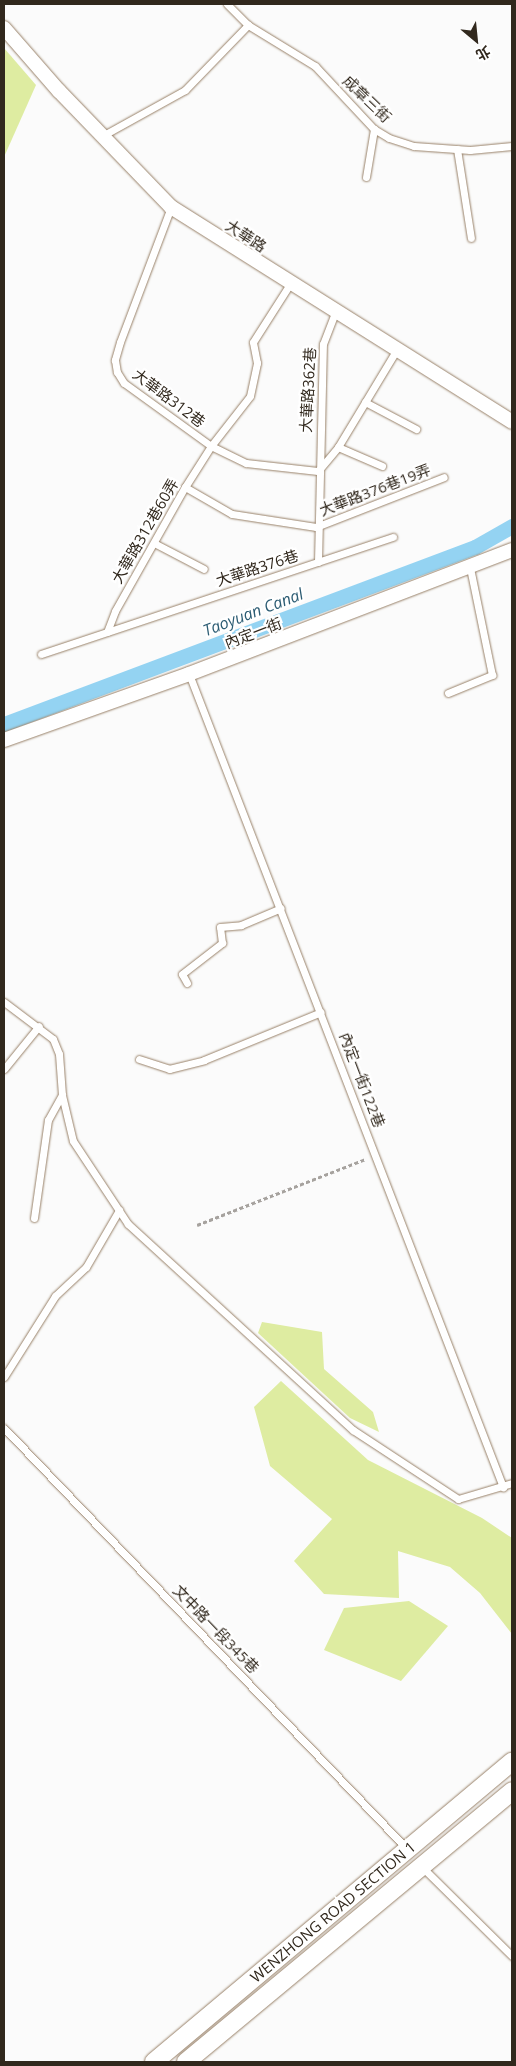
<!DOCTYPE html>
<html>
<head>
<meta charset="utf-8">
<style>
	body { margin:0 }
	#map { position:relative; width:516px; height:2066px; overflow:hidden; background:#fbfbfb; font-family:"Open Sans","Noto Sans TC",sans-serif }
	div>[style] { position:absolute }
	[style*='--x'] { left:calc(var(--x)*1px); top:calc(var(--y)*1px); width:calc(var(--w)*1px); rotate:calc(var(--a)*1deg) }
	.green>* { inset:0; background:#deeca1 }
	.canal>* { height:15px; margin:-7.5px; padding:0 7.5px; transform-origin:7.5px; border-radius:7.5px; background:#94d3f2 }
	.path>* { height:2.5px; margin-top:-1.25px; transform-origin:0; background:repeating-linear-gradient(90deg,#a6a29e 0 4px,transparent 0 6.5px) }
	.roads { filter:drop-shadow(0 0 1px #988168) drop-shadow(0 0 1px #988168) }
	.service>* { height:7px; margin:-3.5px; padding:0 3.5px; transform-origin:3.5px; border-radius:3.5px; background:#fff }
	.minor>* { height:14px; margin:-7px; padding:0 7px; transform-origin:7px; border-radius:7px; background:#fff }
	.tertiary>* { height:18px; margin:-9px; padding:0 9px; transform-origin:9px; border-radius:9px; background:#fff }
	span { translate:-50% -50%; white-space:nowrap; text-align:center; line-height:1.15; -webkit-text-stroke:4.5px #fff; paint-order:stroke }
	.street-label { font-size:15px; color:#31281d }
	.water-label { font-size:16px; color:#2c5c73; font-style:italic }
	.frame { position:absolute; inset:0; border:5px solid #31281d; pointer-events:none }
	.north { position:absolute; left:451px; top:15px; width:50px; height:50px; -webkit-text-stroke:4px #fff; paint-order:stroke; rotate:152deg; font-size:14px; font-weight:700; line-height:20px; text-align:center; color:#31281d }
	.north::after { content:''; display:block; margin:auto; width:18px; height:22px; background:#31281d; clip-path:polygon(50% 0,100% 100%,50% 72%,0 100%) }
</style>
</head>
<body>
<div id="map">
	<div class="green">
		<div style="clip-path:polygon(4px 48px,36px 85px,4px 157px)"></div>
		<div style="clip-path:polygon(262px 1322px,322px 1332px,324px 1369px,373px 1412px,379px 1432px,350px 1418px,258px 1333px)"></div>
		<div style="clip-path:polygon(281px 1381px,368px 1460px,482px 1518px,512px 1538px,512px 1634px,480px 1593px,450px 1567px,398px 1551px,399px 1598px,324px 1594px,294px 1561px,332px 1519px,270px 1466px,254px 1407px)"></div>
		<div style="clip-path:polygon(409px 1601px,448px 1626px,401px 1681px,324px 1650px,344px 1608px)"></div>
	</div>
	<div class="canal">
		<div style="--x:4;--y:724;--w:503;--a:-20.6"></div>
		<div style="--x:475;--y:547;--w:43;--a:-29.6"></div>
	</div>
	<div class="path">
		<div style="--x:197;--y:1225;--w:180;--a:-21.4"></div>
	</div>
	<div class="roads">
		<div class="service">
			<div style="--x:227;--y:4;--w:30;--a:45"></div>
			<div style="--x:248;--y:25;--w:79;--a:31.5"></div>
			<div style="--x:315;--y:66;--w:86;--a:46.9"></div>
			<div style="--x:374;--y:129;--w:17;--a:31"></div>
			<div style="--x:389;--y:138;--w:26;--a:18"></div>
			<div style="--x:414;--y:146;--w:56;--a:4.1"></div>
			<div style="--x:470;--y:150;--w:42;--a:-5.4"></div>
			<div style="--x:102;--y:136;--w:95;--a:-29"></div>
			<div style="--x:185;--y:90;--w:91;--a:-45.9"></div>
			<div style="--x:457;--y:149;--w:90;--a:81.1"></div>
			<div style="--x:366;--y:177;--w:49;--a:-80.5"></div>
			<div style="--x:171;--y:207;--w:144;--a:110.7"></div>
			<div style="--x:120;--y:342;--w:19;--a:106"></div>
			<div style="--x:115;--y:360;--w:12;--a:81"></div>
			<div style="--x:117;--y:372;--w:13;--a:58"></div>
			<div style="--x:124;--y:383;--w:107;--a:35.9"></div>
			<div style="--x:211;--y:446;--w:39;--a:26"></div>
			<div style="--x:246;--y:463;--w:72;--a:6.3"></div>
			<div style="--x:365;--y:402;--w:58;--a:27.9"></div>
			<div style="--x:338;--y:447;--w:48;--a:23.4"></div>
			<div style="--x:318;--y:471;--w:31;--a:-50"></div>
			<div style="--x:338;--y:447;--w:112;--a:-58.9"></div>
			<div style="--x:185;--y:487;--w:54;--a:29.9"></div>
			<div style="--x:232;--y:514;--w:85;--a:8.8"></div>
			<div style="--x:316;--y:527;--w:137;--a:-21.3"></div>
			<div style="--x:154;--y:543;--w:56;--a:27.5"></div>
			<div style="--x:318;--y:562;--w:218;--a:-88.7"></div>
			<div style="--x:323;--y:344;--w:33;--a:-69"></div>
			<div style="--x:107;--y:632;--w:22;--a:-69"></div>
			<div style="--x:115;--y:611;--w:142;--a:-60.6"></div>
			<div style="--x:185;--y:487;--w:49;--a:-57.6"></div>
			<div style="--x:211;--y:446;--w:63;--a:-52"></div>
			<div style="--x:250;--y:396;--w:34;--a:-78"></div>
			<div style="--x:257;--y:363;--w:21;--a:-101"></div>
			<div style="--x:253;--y:342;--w:69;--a:-57.5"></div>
			<div style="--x:41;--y:654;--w:371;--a:-18.4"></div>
			<div style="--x:189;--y:674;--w:872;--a:68.88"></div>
			<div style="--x:448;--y:693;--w:48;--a:-22.2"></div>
			<div style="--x:492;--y:675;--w:109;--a:-101.6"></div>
			<div style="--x:187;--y:983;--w:10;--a:-119"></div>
			<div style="--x:182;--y:974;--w:51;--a:-37.8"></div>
			<div style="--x:222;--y:943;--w:16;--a:-97"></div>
			<div style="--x:220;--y:927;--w:21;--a:-5"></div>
			<div style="--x:241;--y:925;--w:43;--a:-23"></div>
			<div style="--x:4;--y:1002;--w:61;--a:37.1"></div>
			<div style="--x:53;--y:1039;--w:16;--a:68"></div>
			<div style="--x:59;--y:1054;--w:41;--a:85.8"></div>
			<div style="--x:62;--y:1095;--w:47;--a:76.6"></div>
			<div style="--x:73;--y:1141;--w:100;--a:56.5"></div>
			<div style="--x:128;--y:1224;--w:305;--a:42.5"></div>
			<div style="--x:353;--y:1430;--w:126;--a:33.3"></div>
			<div style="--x:458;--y:1499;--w:56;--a:-16.5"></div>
			<div style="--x:139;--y:1059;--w:32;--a:18"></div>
			<div style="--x:169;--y:1069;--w:36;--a:-14"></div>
			<div style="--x:204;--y:1060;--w:126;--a:-22.3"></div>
			<div style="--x:4;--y:1069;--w:55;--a:-50.9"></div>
			<div style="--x:34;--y:1218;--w:99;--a:-81.9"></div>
			<div style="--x:48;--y:1120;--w:29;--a:-61"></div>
			<div style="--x:4;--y:1377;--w:96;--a:-57.8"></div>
			<div style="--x:55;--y:1296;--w:42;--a:-43.1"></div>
			<div style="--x:86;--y:1267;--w:66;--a:-59.9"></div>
			<div style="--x:4;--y:1428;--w:583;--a:46.25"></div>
			<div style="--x:422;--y:1867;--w:127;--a:44.7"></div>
		</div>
		<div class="minor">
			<div style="--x:4;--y:28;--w:84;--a:48.9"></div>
			<div style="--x:59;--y:91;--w:161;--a:46"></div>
			<div style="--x:171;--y:207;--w:403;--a:32.2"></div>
			<div style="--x:4;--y:740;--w:196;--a:-19.6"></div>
			<div style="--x:189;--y:674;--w:346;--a:-21"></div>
		</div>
		<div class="tertiary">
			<div style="--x:154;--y:2062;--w:467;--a:-40"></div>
			<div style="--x:186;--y:2062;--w:424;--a:-39.7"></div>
		</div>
	</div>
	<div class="street-label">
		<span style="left:367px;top:99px;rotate:44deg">成章三街</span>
		<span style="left:246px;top:236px;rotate:33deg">大華路</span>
		<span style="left:308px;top:390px;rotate:-87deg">大華路362巷</span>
		<span style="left:169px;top:398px;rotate:37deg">大華路312巷</span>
		<span style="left:375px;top:490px;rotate:-21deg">大華路376巷19弄</span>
		<span style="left:145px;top:531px;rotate:-60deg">大華路312巷60弄</span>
		<span style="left:257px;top:568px;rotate:-18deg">大華路376巷</span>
		<span style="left:253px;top:633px;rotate:-21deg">內定一街</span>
		<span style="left:362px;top:1080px;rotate:69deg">內定一街122巷</span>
		<span style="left:216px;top:1629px;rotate:46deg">文中路一段345巷</span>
		<span style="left:333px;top:1912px;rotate:-40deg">WENZHONG ROAD SECTION 1</span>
	</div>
	<div class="water-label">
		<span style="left:253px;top:612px;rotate:-21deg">Taoyuan Canal</span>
	</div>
	<div class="frame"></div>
	<div class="north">北</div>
</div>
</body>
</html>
